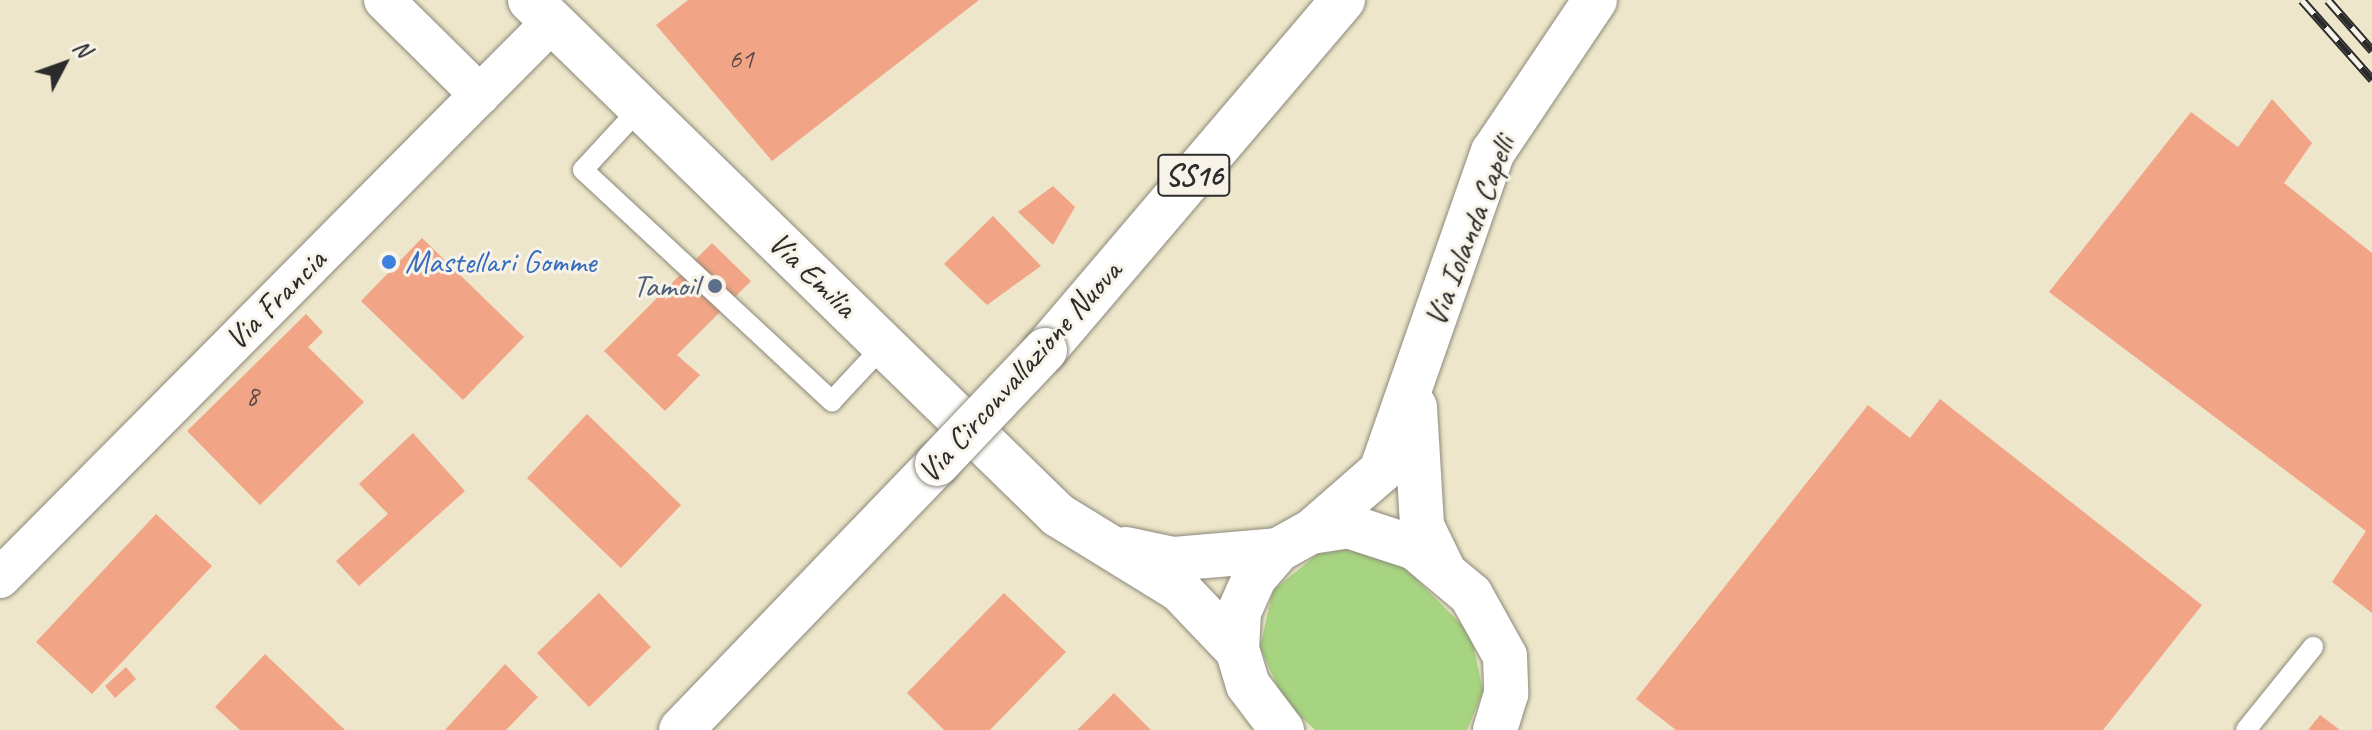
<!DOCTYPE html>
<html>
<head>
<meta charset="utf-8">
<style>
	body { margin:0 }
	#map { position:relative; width:2372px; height:730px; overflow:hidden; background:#ede6ca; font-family:Caveat,sans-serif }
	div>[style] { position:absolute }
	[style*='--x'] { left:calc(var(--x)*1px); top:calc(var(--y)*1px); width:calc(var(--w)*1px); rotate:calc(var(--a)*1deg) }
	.green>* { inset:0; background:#a7d481 }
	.building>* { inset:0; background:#f1a586 }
	.roads { filter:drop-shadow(0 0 2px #8c887a) drop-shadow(0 0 2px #8c887a) }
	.service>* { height:20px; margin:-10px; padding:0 10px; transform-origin:10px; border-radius:10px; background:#fff }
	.minor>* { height:40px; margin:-20px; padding:0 20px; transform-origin:20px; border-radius:20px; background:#fff }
	.secondary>* { height:44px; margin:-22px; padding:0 22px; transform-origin:22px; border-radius:22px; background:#fff }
	.primary>* { height:44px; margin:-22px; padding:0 22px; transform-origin:22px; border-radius:22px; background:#fff }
	.rail>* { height:9px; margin-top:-4.5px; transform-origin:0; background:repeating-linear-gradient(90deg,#f7f3e8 0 18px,#2b2b2b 0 36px); box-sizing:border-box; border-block:2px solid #2b2b2b }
	.bridges { filter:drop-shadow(0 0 2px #8c887a) drop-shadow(0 0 2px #8c887a) }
	.primary-bridge>* { height:44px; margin:-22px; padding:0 22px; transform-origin:22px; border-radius:22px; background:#fff }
	.dots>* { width:22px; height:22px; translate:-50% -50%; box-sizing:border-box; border:4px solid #f7f3e8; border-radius:50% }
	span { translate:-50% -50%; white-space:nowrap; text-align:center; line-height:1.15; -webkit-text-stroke:6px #f7f3e8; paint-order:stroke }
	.number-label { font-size:28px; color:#5c4a42 }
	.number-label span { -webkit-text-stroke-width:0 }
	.shield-label span { padding:2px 6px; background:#f7f3e8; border:2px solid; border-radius:6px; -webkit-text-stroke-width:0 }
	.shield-label { font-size:30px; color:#2b2b2b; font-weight:700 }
	.street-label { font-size:32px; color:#2b2b2b }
	.shop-label { font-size:32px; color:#366cbe }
	.left { translate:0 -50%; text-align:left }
	.service-label { font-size:32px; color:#4e5e75 }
	.right { translate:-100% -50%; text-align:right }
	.north { position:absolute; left:24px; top:24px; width:80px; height:80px; -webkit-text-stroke:6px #f7f3e8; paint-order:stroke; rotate:49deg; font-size:22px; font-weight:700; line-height:32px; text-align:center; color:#2b2b2b }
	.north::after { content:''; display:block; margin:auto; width:28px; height:36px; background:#2b2b2b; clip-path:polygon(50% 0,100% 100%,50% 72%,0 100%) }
</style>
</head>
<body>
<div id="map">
	<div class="green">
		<div style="clip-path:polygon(1348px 549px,1404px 567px,1471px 634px,1483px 691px,1467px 730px,1315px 730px,1284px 701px,1260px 647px,1273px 590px,1318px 554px)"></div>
	</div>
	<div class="building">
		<div style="clip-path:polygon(688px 0,979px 0,772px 161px,656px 25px)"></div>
		<div style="clip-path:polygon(2272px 99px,2312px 143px,2284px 183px,2372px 253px,2372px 613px,2332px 582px,2366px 531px,2049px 292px,2191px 112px,2238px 147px)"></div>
		<div style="clip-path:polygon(1053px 186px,1075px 207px,1053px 245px,1018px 212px)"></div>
		<div style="clip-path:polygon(993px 216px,1041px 266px,987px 305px,944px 264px)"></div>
		<div style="clip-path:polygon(422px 238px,524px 337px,463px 400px,361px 301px)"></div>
		<div style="clip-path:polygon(712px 243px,751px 281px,677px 355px,700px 375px,665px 411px,604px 351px)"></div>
		<div style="clip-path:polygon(306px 314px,323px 332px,308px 347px,364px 402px,260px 505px,187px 431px)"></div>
		<div style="clip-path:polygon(1940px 399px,2202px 605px,2103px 730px,1676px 730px,1636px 699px,1868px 405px,1910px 438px)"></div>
		<div style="clip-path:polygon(587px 414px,681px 505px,621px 568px,527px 478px)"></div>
		<div style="clip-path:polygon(413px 433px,465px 491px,359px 586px,336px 561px,388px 514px,359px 484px)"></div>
		<div style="clip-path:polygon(156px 514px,212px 566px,92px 694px,36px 642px)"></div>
		<div style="clip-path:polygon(599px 593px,651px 647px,589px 707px,537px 653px)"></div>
		<div style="clip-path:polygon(1004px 593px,1066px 652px,990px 730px,944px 730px,907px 693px)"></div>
		<div style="clip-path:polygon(265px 654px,345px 730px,240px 730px,215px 707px)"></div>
		<div style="clip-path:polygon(505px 664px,538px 697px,506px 730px,445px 730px)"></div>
		<div style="clip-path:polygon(126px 667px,136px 679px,115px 698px,105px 686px)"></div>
		<div style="clip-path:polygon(1114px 693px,1151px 730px,1077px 730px)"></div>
		<div style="clip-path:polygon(2320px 715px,2340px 730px,2308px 730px)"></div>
	</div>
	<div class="roads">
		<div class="service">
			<div style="--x:640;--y:108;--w:84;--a:132.6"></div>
			<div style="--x:583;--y:170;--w:340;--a:42.9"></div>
			<div style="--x:832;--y:401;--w:76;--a:-47.1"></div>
			<div style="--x:2246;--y:730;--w:107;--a:-51.1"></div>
		</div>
		<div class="minor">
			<div style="--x:384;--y:0;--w:135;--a:44.7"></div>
			<div style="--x:0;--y:578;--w:783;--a:-45.21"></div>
		</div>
		<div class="secondary">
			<div style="--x:530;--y:0;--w:738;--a:44.29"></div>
			<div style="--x:1058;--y:515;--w:143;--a:31.6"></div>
			<div style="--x:1180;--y:590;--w:83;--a:46.5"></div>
			<div style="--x:1415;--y:407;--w:119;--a:86.6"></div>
			<div style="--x:1422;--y:526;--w:46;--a:64"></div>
			<div style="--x:1311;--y:532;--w:93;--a:-41.1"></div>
			<div style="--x:1381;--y:471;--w:338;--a:-70.7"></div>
			<div style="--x:1493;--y:152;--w:183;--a:-56.1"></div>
			<div style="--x:1126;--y:549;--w:48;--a:12"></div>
			<div style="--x:1173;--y:559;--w:105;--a:-4.9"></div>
			<div style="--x:1282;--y:730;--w:56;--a:-127.1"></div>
			<div style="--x:1248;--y:685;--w:37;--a:-107"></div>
			<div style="--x:1237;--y:650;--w:38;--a:-87"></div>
			<div style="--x:1239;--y:612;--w:37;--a:-66"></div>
			<div style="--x:1254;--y:578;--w:37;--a:-49"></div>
			<div style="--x:1278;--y:550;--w:38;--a:-29"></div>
			<div style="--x:1311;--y:532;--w:37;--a:-9"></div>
			<div style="--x:1348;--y:526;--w:71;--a:18.2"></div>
			<div style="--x:1415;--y:548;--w:73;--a:40"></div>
			<div style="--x:1471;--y:595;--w:70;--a:60.9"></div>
			<div style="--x:1505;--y:656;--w:38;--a:88"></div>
			<div style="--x:1506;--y:694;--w:38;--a:107"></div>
		</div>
		<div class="primary">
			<div style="--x:1045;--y:350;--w:460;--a:-49.6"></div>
			<div style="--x:681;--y:730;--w:369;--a:-46.1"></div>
		</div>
	</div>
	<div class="rail">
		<div style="--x:2302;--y:0;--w:106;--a:48.5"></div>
		<div style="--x:2328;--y:0;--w:67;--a:48.7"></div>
	</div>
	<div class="bridges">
		<div class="primary-bridge">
			<div style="--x:937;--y:464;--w:157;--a:-46.5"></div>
		</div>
	</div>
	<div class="dots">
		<div style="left:389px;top:262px;background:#3f7fe0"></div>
		<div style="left:715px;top:286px;background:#5c6f8a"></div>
	</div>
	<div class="number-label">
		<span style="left:741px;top:59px">61</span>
		<span style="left:252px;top:396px">8</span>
	</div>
	<div class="shield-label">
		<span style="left:1194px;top:175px">SS16</span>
	</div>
	<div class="street-label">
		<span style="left:1470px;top:231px;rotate:-69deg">Via Iolanda Capelli</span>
		<span style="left:812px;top:275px;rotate:44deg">Via Emilia</span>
		<span style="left:276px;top:300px;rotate:-45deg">Via Francia</span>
		<span style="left:1020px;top:372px;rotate:-48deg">Via Circonvallazione Nuova</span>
	</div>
	<div class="shop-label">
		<span class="left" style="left:405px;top:262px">Mastellari Gomme</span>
	</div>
	<div class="service-label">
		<span class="right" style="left:699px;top:286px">Tamoil</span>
	</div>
	<div class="north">N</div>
</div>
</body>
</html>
